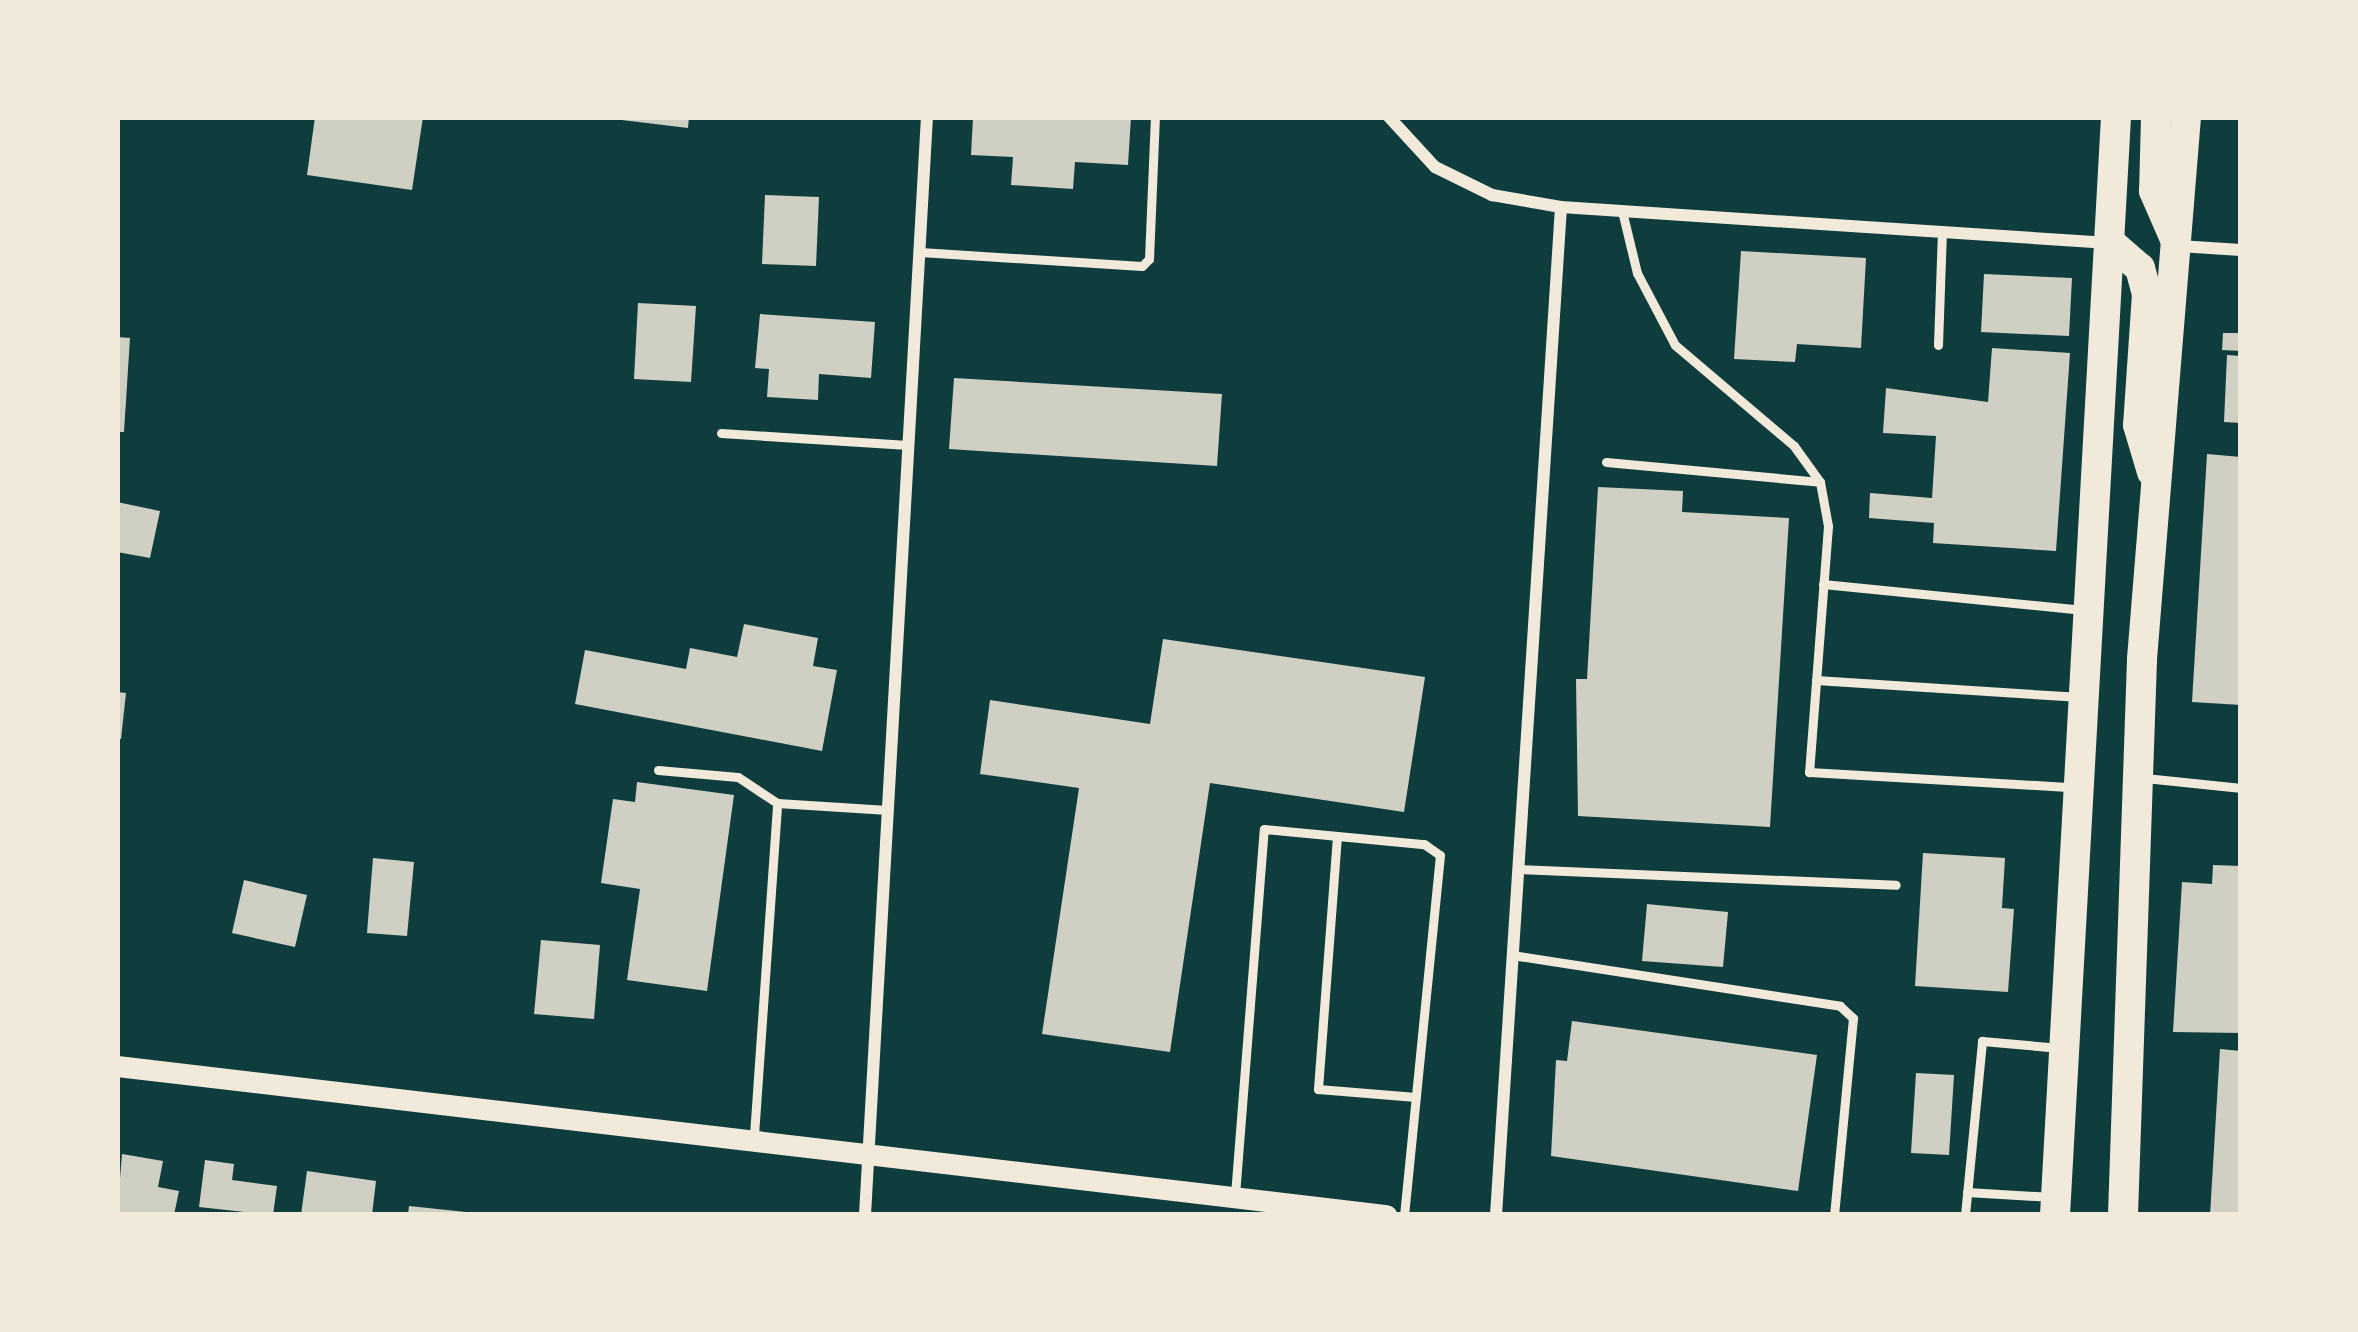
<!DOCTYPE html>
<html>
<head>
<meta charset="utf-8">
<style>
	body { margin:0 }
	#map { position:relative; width:2358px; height:1332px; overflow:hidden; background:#0f3d3e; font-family:"Fira Sans",sans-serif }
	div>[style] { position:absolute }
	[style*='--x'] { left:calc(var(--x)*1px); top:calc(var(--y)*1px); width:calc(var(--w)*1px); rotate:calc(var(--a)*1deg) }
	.building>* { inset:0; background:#cfcfc3 }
	.service>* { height:9px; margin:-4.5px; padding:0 4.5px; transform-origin:4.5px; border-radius:4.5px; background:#f1e9da }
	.minor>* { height:12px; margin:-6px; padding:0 6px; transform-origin:6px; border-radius:6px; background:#f1e9da }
	.tertiary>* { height:21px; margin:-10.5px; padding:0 10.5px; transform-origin:10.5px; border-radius:10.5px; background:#f1e9da }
	.primary>* { height:30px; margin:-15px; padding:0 15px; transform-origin:15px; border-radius:15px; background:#f1e9da }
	span { translate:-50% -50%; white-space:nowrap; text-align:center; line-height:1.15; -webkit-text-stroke:12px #f1e9da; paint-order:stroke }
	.frame { position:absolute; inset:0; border:120px solid #f1e9da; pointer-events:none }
</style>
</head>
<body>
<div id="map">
	<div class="building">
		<div style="clip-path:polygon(315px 117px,423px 117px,412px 190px,307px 175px)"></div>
		<div style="clip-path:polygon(597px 117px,689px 117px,688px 128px)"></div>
		<div style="clip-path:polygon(973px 117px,1131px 117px,1128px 165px,1075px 162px,1073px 189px,1011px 185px,1013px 157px,971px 155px)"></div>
		<div style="clip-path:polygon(765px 195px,819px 197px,816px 266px,762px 264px)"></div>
		<div style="clip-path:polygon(1741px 251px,1866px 258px,1861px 348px,1797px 344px,1795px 362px,1734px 359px)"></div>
		<div style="clip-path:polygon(1984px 274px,2072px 278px,2069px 336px,1981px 332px)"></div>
		<div style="clip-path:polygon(638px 303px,696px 306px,691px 382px,634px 379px)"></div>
		<div style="clip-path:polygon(760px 314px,875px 322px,871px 378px,819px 374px,818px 400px,767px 397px,769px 369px,755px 368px)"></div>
		<div style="clip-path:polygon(2223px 333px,2241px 333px,2241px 351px,2222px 350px)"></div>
		<div style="clip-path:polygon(117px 337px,130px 338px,124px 432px,117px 432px)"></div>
		<div style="clip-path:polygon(1992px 348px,2070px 353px,2056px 551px,1933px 543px,1934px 523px,1869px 518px,1870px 493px,1932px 498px,1936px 436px,1883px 433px,1886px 388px,1988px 402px)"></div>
		<div style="clip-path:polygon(2227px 355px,2241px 356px,2241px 423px,2224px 422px)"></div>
		<div style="clip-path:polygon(954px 378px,1222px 394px,1217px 466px,949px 449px)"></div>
		<div style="clip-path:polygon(2207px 454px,2241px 457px,2241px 705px,2192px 702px)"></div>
		<div style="clip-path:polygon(1598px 487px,1683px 491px,1682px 512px,1789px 518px,1770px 827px,1578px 816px,1576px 679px,1587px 679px)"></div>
		<div style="clip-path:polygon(117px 502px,160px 511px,150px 558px,117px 552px)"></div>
		<div style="clip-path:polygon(744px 624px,818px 638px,813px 666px,837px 670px,822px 751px,575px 704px,585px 650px,686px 669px,690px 648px,737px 657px)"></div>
		<div style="clip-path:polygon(1163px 639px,1425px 677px,1404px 812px,1210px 783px,1170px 1052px,1042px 1034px,1079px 788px,980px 774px,990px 700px,1150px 724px)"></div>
		<div style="clip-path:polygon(117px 692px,126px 693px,121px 739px,117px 739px)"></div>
		<div style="clip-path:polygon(637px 782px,734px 795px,707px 991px,627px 980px,640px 889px,601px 883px,613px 799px,635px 802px)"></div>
		<div style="clip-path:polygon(1923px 853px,2005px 858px,2002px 908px,2014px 909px,2008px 992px,1915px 986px)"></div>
		<div style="clip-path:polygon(373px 858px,414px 862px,407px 936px,367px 933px)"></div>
		<div style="clip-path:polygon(2213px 865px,2241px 866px,2241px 1033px,2173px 1032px,2182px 882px,2212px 884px)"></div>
		<div style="clip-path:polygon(244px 880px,307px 895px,295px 947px,232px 933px)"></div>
		<div style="clip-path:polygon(1647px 904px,1728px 912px,1723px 967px,1642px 961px)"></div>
		<div style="clip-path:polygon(541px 940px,600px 945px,594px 1019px,534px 1014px)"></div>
		<div style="clip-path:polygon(1572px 1021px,1817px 1055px,1798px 1191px,1551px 1156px,1556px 1060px,1567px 1061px)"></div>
		<div style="clip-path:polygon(2220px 1049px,2241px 1051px,2241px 1215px,2210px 1215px)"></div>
		<div style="clip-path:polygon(1916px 1073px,1954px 1075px,1949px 1155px,1911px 1153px)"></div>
		<div style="clip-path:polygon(122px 1154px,163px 1161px,158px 1187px,179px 1191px,174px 1215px,117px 1215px)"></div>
		<div style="clip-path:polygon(205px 1160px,234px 1164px,232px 1180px,277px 1186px,273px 1215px,199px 1207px)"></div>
		<div style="clip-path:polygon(307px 1171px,376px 1181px,372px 1215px,301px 1215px)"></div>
		<div style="clip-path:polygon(409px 1206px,466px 1212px,466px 1215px,408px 1215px)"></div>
	</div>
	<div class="service">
		<div style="--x:1622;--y:211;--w:64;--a:76.4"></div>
		<div style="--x:1637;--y:273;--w:81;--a:62.2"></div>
		<div style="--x:1675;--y:345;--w:156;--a:40.3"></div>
		<div style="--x:1794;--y:446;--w:44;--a:54.2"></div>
		<div style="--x:1820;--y:482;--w:45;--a:79.7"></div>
		<div style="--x:1828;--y:526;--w:247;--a:94.4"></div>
		<div style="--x:1809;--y:772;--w:263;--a:3.3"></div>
		<div style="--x:920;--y:252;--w:222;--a:3.6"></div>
		<div style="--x:1142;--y:266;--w:10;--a:-45"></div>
		<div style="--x:1149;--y:259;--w:142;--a:-87.6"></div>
		<div style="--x:1938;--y:345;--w:113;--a:-88"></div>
		<div style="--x:721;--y:433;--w:187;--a:3.7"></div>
		<div style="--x:1606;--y:462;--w:215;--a:5.3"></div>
		<div style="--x:1823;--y:584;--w:262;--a:5.7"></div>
		<div style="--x:1816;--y:680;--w:265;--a:3.7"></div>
		<div style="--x:658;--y:770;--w:80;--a:5"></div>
		<div style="--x:738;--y:777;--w:47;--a:33.7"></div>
		<div style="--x:2145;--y:778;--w:97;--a:5.9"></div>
		<div style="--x:1337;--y:836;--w:254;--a:94.3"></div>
		<div style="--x:1318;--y:1089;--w:98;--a:4.7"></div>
		<div style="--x:1518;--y:869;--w:378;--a:2.4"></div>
		<div style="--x:1512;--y:955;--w:332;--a:8.8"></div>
		<div style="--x:1840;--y:1006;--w:18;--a:43"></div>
		<div style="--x:1853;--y:1018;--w:198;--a:95.5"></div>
		<div style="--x:754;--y:1135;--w:333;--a:-86"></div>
		<div style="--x:777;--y:803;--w:111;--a:3.6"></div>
		<div style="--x:1967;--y:1192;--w:85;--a:3.4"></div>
		<div style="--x:1235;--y:1195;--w:367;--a:-85.5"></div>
		<div style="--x:1264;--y:829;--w:161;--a:5.4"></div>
		<div style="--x:1424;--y:844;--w:19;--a:35"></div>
		<div style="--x:1440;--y:855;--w:362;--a:95.7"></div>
		<div style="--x:1965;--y:1215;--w:175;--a:-84.4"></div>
		<div style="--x:1982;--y:1041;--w:78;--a:5.1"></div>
	</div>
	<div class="minor">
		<div style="--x:1389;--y:117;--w:68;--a:47.4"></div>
		<div style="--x:1435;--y:167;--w:64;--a:26.2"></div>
		<div style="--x:1492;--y:195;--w:70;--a:9.9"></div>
		<div style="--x:1561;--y:207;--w:549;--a:3.76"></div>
		<div style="--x:2179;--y:246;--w:62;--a:3.7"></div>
		<div style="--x:865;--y:1215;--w:1100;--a:-86.77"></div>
		<div style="--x:1496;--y:1215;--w:1010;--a:-86.31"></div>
	</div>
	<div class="tertiary">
		<div style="--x:117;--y:1066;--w:1278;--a:6.7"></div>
	</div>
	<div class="primary">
		<div style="--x:2156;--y:117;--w:74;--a:91.5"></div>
		<div style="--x:2154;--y:191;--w:52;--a:66.4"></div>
		<div style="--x:2111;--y:243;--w:38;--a:41"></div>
		<div style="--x:2140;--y:268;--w:27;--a:75"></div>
		<div style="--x:2147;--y:294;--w:131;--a:93.9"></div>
		<div style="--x:2138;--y:425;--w:49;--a:73.4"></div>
		<div style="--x:2055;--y:1215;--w:1100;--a:-86.82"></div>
		<div style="--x:2123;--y:1215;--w:556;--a:-88.04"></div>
		<div style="--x:2142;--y:659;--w:544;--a:-85.36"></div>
	</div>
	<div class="frame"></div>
</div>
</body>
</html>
